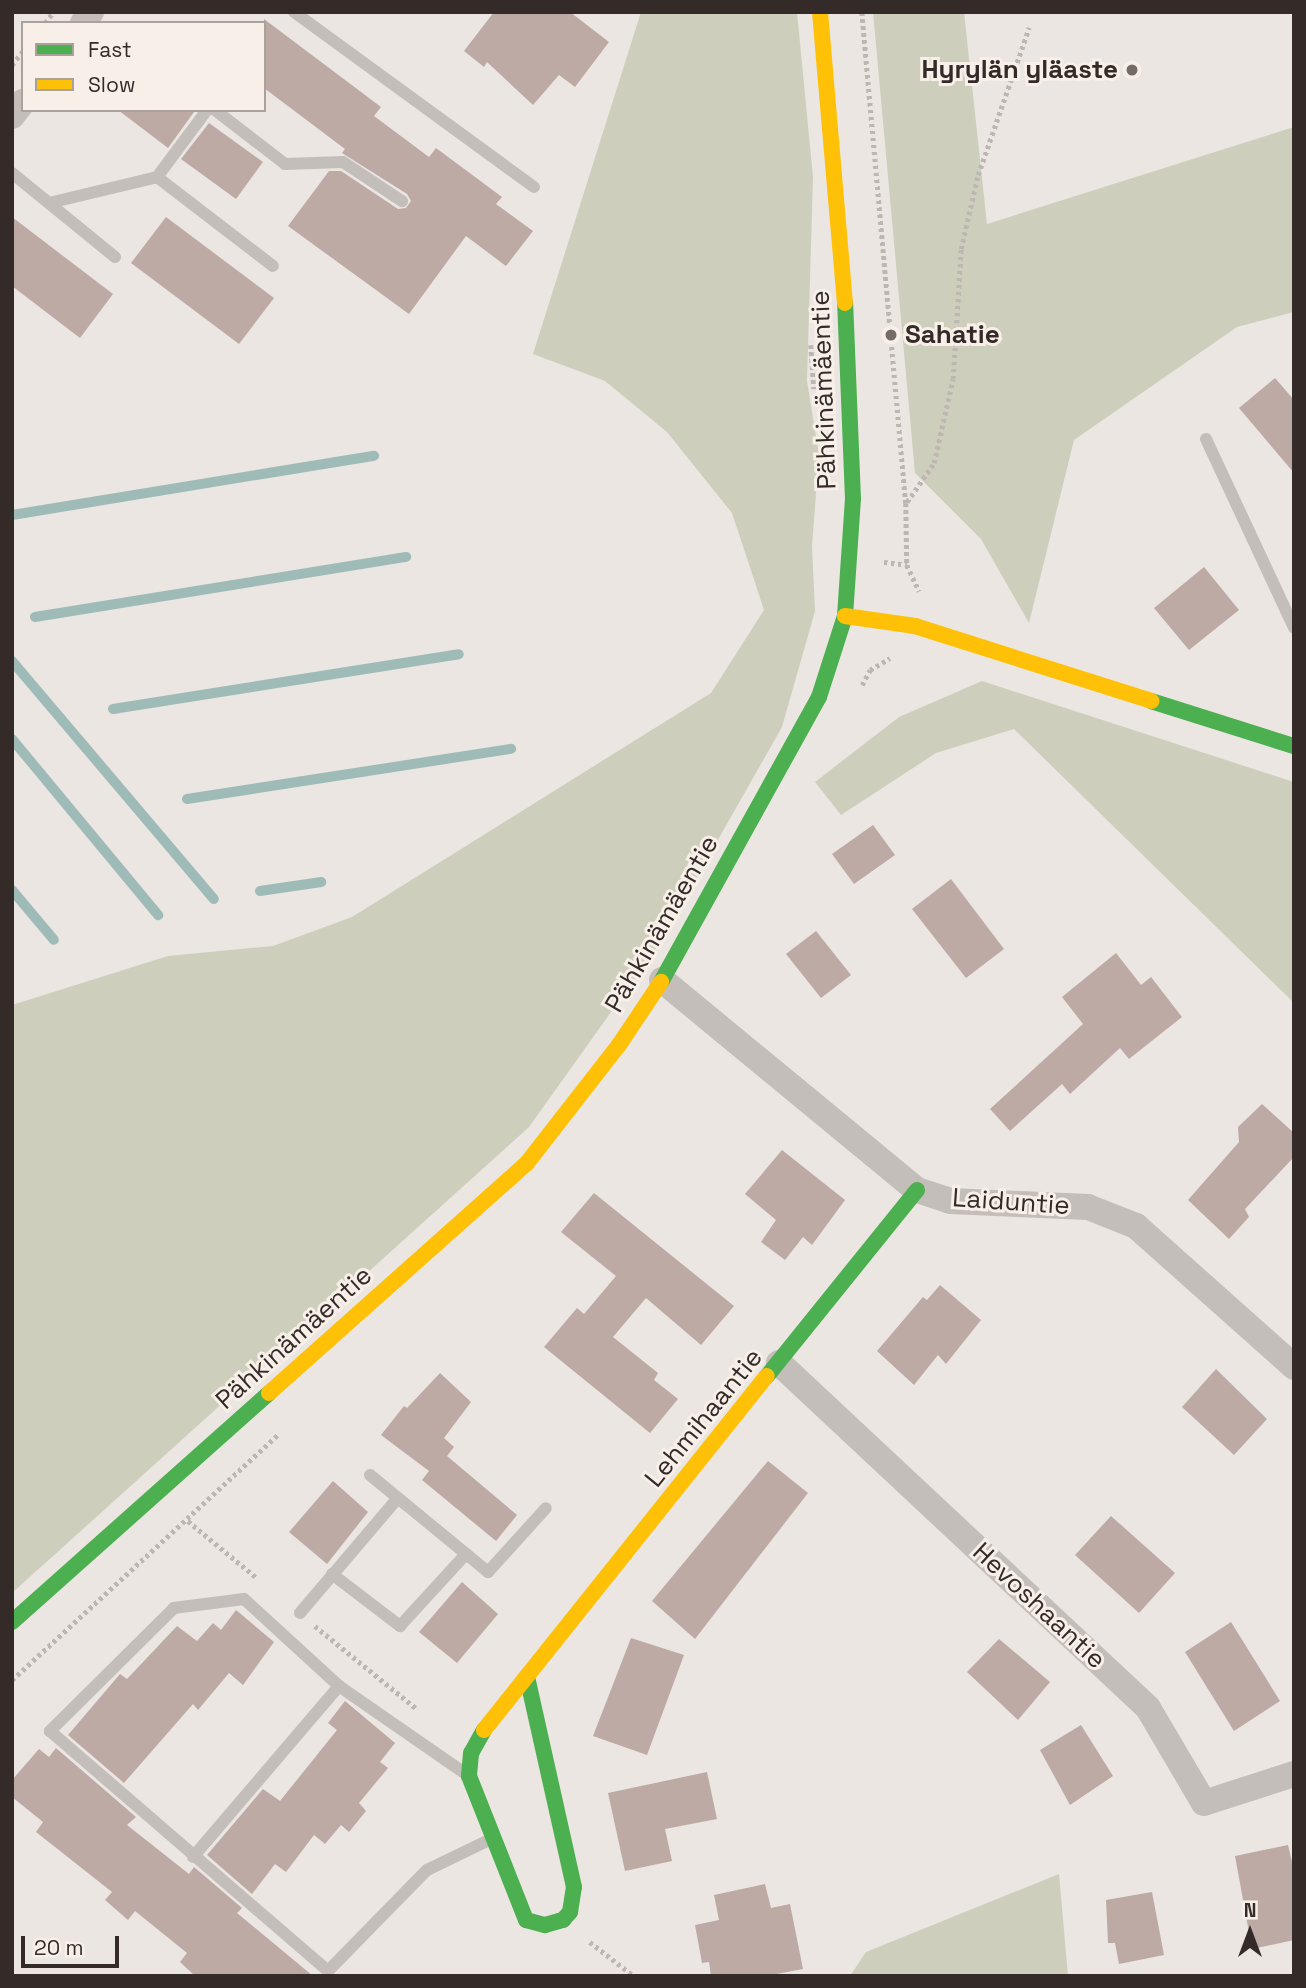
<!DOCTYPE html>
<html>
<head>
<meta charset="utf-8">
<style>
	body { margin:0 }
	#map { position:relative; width:1306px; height:1988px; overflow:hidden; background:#ebe6e1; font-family:"Space Grotesk",sans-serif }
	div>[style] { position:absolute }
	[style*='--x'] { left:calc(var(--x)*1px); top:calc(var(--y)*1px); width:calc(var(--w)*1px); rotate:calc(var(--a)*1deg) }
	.green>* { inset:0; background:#cdcfbc }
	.stream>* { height:10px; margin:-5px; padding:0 5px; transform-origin:5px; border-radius:5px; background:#9fbbb8 }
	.building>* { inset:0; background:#bdaaa4 }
	.path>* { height:4.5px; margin-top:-2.25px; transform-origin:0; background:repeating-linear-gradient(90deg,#bdb6b2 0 3.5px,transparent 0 7px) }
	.lane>* { height:12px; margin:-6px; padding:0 6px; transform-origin:6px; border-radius:6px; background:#c4beba }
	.street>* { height:26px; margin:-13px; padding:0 13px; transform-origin:13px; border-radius:13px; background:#c4beba }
	.fast>* { height:16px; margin:-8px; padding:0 8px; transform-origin:8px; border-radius:8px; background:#4caf50 }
	.slow>* { height:16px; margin:-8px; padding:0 8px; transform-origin:8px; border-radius:8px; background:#ffc107 }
	.dots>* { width:19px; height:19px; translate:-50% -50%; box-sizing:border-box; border:4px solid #f7efe8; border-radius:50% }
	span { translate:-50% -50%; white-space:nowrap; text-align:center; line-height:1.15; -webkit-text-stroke:6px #f7efe8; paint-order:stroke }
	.poi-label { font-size:26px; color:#342b29; font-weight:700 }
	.right { translate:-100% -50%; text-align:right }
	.left { translate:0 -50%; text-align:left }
	.street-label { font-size:26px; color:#342b29 }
	.frame { position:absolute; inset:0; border:14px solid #342b29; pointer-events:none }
	.legend { position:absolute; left:21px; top:21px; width:245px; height:91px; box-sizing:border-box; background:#f7efe8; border:2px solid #a9a19c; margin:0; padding:9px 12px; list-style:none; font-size:21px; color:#342b29 }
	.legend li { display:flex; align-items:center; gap:14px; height:35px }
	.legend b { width:35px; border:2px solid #a9a19c }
	.north { position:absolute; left:1215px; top:1897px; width:70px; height:70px; -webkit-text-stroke:5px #f7efe8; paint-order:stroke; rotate:0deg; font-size:19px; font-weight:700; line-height:28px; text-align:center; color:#342b29 }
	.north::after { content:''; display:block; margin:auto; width:24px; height:32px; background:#342b29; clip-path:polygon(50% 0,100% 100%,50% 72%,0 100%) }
	.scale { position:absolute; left:21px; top:1936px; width:98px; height:32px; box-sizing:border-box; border:4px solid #342b29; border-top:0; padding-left:9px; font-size:21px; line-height:24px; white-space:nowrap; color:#342b29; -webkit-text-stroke:5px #f7efe8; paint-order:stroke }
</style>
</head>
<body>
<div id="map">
	<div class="green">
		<div style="clip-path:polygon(641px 12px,797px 12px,813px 177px,807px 381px,819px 455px,812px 546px,815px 611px,782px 727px,656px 949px,529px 1127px,12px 1593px,12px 1005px,168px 956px,273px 946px,352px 917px,711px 693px,764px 610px,732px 513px,667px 432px,605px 381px,533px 354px)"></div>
		<div style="clip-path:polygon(873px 12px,964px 12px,987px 224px,1294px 127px,1294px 312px,1237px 327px,1074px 440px,1029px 623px,981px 539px,915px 473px)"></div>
		<div style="clip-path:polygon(982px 681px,1294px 782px,1294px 1003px,1014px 729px,936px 753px,841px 815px,815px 782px,899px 717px)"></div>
		<div style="clip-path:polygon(1059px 1874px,1068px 1976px,850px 1976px,866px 1952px)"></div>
	</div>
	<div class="stream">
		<div style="--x:12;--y:515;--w:367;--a:-9.3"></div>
		<div style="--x:35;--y:617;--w:376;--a:-9.2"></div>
		<div style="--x:12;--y:661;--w:312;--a:49.7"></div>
		<div style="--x:113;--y:709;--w:350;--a:-9"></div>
		<div style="--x:12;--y:739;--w:229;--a:50.3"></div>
		<div style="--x:187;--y:799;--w:328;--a:-8.8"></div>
		<div style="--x:12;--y:890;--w:65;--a:50"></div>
		<div style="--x:260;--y:891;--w:62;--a:-8.4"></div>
	</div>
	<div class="building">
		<div style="clip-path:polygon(494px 12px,570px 12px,609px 42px,575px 87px,559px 75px,533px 105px,487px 62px,484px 67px,464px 51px)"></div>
		<div style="clip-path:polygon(264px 19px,381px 107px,374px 116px,429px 157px,436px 148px,502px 197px,496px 204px,533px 231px,506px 266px,466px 236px,409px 314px,288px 226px,329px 171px,341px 171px,398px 209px,406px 208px,411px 201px,407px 194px,342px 153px,345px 149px,264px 88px)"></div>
		<div style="clip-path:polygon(118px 110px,191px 110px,194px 112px,168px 148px)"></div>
		<div style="clip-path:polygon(209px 123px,263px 162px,236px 199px,181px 159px)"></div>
		<div style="clip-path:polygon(12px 217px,113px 294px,80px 338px,12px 286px)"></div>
		<div style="clip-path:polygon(166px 217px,274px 298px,239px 344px,131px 263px)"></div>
		<div style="clip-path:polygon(1275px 378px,1294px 400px,1294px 473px,1239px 408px)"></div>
		<div style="clip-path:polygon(1204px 567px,1239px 610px,1189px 650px,1154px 608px)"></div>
		<div style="clip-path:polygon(873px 825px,895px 855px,854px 884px,832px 854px)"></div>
		<div style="clip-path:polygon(951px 879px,1004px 949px,966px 978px,912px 909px)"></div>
		<div style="clip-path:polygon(816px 931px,851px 975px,821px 998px,786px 954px)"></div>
		<div style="clip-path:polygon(1116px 953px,1141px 985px,1151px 977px,1182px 1017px,1129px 1059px,1120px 1048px,1070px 1094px,1062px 1084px,1010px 1131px,990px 1109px,1083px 1024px,1062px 997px)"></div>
		<div style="clip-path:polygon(1262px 1104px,1294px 1133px,1294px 1157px,1245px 1209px,1249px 1217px,1229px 1239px,1188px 1200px,1239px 1142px,1238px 1127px)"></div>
		<div style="clip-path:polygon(782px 1150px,845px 1200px,812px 1245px,803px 1237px,785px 1260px,761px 1242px,776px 1220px,745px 1194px)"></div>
		<div style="clip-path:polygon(594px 1193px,734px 1306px,701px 1345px,646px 1298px,613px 1337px,658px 1373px,654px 1380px,678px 1399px,650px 1433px,544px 1347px,577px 1308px,584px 1314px,616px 1276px,561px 1232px)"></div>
		<div style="clip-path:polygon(940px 1285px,981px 1320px,946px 1364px,938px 1355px,914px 1385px,877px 1351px,923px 1297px,927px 1300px)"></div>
		<div style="clip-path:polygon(1216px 1369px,1267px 1419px,1234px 1455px,1182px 1407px)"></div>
		<div style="clip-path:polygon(440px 1373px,471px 1402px,444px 1438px,454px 1447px,447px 1456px,517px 1515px,496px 1541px,422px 1480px,429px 1471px,381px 1435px,404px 1406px,407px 1408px)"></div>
		<div style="clip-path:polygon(768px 1461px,808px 1493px,695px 1639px,652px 1601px)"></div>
		<div style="clip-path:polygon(333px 1481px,368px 1512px,327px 1564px,289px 1532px)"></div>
		<div style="clip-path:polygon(1111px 1516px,1175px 1573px,1139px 1613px,1075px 1555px)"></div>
		<div style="clip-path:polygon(462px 1582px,498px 1614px,457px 1663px,419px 1632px)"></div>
		<div style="clip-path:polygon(236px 1610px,274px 1642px,243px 1685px,229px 1673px,198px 1710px,193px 1704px,124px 1783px,68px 1735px,120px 1674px,127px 1679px,177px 1626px,197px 1641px,213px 1623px,221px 1630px)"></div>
		<div style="clip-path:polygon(1231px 1622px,1280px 1701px,1234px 1731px,1185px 1652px)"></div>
		<div style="clip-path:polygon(631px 1638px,684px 1655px,647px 1755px,593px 1736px)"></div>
		<div style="clip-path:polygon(999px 1639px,1050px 1682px,1018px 1720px,967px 1672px)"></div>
		<div style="clip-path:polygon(345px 1701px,395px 1743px,380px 1762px,388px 1768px,359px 1803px,366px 1811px,349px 1832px,341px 1825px,325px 1844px,314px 1835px,286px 1872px,275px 1864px,252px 1894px,207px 1855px,263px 1789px,280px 1801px,337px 1730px,328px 1723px)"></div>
		<div style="clip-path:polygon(1081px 1725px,1113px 1776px,1070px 1805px,1040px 1750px)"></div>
		<div style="clip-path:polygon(56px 1748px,136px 1817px,127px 1825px,189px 1874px,194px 1867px,242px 1908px,237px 1913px,313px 1976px,195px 1976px,180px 1962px,187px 1953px,135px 1911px,128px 1920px,105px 1900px,112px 1892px,36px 1832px,43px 1822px,12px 1797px,12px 1780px,39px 1749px,49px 1757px)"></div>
		<div style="clip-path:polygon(707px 1772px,717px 1819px,665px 1829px,672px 1861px,625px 1871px,608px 1793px)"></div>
		<div style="clip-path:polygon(1288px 1845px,1294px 1870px,1294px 1940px,1252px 1949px,1235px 1856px)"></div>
		<div style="clip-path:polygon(765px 1884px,771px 1908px,790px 1904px,803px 1969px,766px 1976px,711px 1976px,709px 1962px,702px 1963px,695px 1925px,719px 1920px,714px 1895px)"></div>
		<div style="clip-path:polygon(1152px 1892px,1164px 1955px,1119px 1964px,1115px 1943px,1108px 1943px,1106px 1900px)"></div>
	</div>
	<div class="path">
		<div style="--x:862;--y:12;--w:493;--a:84.9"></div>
		<div style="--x:906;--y:503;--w:62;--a:89.1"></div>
		<div style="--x:907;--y:565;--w:29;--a:65"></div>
		<div style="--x:45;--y:23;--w:14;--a:-54"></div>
		<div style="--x:12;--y:65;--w:18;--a:-52"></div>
		<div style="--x:811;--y:345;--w:44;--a:86.1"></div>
		<div style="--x:907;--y:502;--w:47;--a:-55.3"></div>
		<div style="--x:934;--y:463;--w:86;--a:-77.3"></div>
		<div style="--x:953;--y:379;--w:130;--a:-86.5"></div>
		<div style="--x:961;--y:249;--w:76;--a:-77.1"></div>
		<div style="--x:978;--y:175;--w:156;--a:-70.9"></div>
		<div style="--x:884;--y:562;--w:23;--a:7"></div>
		<div style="--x:862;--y:685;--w:17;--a:-62"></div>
		<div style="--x:870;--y:670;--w:23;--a:-31"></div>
		<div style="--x:188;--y:1521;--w:89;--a:39.6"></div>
		<div style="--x:315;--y:1626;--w:132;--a:39.1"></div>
		<div style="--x:12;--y:1680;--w:363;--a:-42.7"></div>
		<div style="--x:590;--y:1942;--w:56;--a:37.7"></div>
	</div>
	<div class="lane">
		<div style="--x:294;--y:12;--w:297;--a:36.1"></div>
		<div style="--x:207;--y:110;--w:84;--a:126.7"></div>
		<div style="--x:157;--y:177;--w:146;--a:37.5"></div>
		<div style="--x:215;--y:110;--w:88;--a:37.6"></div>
		<div style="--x:285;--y:164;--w:58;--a:-2"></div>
		<div style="--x:343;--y:162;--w:71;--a:33.5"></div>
		<div style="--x:12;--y:173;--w:133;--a:39.2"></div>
		<div style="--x:49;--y:203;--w:111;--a:-13.5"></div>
		<div style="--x:1206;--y:439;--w:208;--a:65"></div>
		<div style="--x:370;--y:1475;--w:153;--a:39.4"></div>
		<div style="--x:488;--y:1572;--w:86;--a:-47.8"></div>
		<div style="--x:332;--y:1574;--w:86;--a:37.4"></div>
		<div style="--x:400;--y:1626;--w:98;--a:-47.5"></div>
		<div style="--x:300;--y:1613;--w:151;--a:-49.6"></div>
		<div style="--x:463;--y:1772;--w:151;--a:-145.3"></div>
		<div style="--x:339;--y:1686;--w:129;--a:-137.5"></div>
		<div style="--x:244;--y:1599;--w:71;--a:172.7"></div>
		<div style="--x:174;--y:1608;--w:175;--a:135.2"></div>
		<div style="--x:50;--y:1731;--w:367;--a:40.8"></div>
		<div style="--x:328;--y:1971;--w:141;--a:-45.6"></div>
		<div style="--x:427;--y:1870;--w:71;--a:-25.8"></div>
		<div style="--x:193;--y:1857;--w:225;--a:-49.5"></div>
	</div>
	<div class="street">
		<div style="--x:83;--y:23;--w:14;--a:-54"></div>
		<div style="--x:12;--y:116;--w:18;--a:-52"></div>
		<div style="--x:662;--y:980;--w:330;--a:39.5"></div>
		<div style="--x:917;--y:1190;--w:35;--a:18"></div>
		<div style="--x:950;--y:1201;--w:138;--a:2.5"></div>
		<div style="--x:1088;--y:1207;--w:52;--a:21.6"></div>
		<div style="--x:1136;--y:1226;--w:212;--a:41.7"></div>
		<div style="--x:779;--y:1363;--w:505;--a:43.07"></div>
		<div style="--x:1148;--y:1708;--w:110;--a:59.5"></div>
		<div style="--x:1204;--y:1803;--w:95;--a:-17.9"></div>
	</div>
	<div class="fast">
		<div style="--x:1151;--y:701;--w:150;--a:17.5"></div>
		<div style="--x:661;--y:982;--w:326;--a:-61"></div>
		<div style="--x:819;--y:697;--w:85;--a:-72.2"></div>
		<div style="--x:845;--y:616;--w:117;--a:-86.1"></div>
		<div style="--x:853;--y:499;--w:196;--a:-92.3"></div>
		<div style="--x:767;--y:1376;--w:239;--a:-51.1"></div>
		<div style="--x:12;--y:1622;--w:344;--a:-41.7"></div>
		<div style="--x:484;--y:1730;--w:26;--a:119"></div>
		<div style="--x:471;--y:1753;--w:23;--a:95"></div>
		<div style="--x:469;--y:1776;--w:155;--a:68.4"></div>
		<div style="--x:526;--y:1920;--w:20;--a:15"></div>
		<div style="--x:545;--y:1925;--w:19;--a:-16"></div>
		<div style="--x:563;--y:1920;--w:11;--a:-49"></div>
		<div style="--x:570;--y:1912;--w:25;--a:-81"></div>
		<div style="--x:574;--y:1887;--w:216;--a:-102.6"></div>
	</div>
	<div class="slow">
		<div style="--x:820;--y:12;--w:292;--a:85.1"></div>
		<div style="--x:845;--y:616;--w:71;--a:8.1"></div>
		<div style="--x:915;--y:626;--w:248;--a:17.6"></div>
		<div style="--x:269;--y:1393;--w:346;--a:-41.7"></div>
		<div style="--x:527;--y:1163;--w:150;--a:-52.1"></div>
		<div style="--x:619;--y:1045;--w:76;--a:-56.3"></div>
		<div style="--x:484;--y:1730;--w:453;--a:-51.4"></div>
	</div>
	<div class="dots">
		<div style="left:1132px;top:70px;background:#746c69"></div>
		<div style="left:891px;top:335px;background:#746c69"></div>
	</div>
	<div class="poi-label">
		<span class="right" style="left:1118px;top:70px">Hyrylän yläaste</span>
		<span class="left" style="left:905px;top:335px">Sahatie</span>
	</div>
	<div class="street-label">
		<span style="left:824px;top:390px;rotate:-92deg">Pähkinämäentie</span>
		<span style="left:662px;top:924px;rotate:-60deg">Pähkinämäentie</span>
		<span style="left:1011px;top:1202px;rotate:4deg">Laiduntie</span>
		<span style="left:294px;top:1338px;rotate:-42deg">Pähkinämäentie</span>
		<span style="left:704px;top:1418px;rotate:-51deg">Lehmihaantie</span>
		<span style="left:1039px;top:1606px;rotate:43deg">Hevoshaantie</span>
	</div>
	<div class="frame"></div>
	<ul class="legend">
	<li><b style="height:9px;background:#4caf50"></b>Fast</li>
	<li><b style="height:9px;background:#ffc107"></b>Slow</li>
	</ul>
	<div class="north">N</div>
	<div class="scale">20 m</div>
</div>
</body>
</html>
